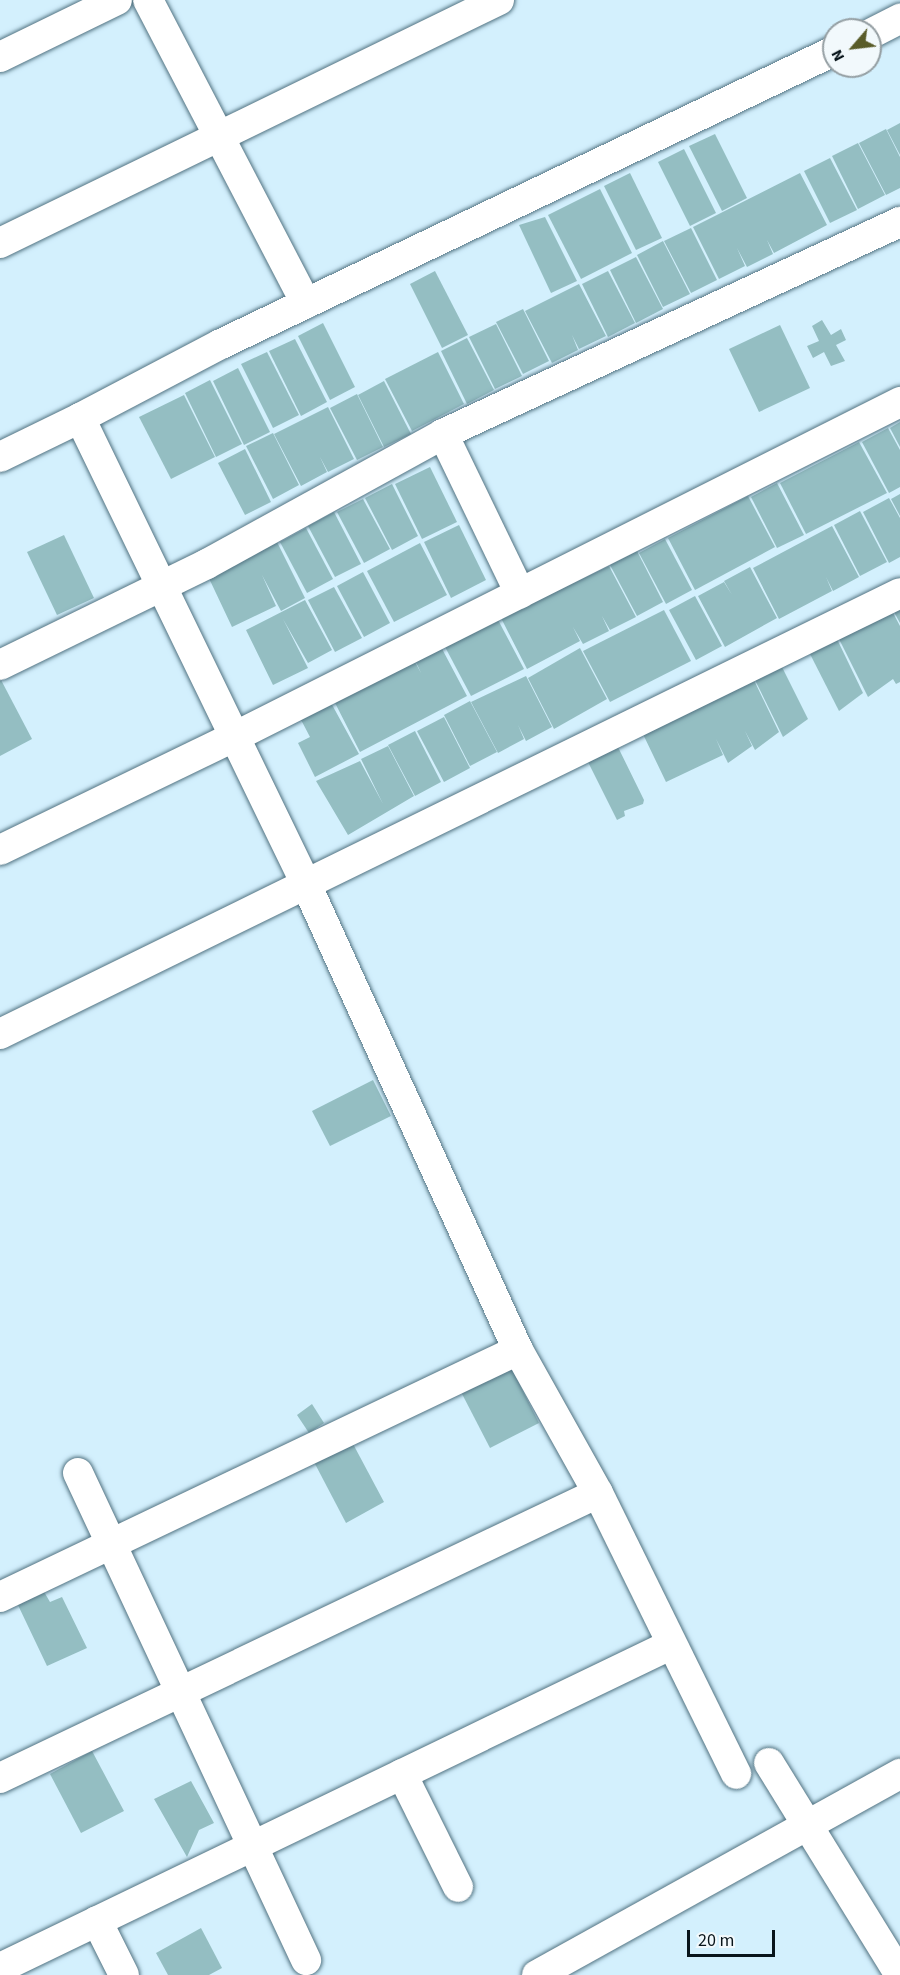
<!DOCTYPE html>
<html>
<head>
<meta charset="utf-8">
<style>
	body { margin:0 }
	#map { position:relative; width:900px; height:1975px; overflow:hidden; background:#d3f0fd; font-family:"Source Sans 3",sans-serif }
	div>[style] { position:absolute }
	[style*='--x'] { left:calc(var(--x)*1px); top:calc(var(--y)*1px); width:calc(var(--w)*1px); rotate:calc(var(--a)*1deg) }
	.building>* { inset:0; background:#94bec2 }
	.roads { filter:drop-shadow(0 0 2px #527382) drop-shadow(0 0 2px #527382) }
	.minor>* { height:30px; margin:-15px; padding:0 15px; transform-origin:15px; border-radius:15px; background:#fff }
	span { translate:-50% -50%; white-space:nowrap; text-align:center; line-height:1.15; -webkit-text-stroke:5px #f2f9fc; paint-order:stroke }
	.north { position:absolute; left:822px; top:18px; width:60px; height:60px; box-sizing:border-box; background:#f2f9fc; border:2px solid #949ea2; border-radius:50%; rotate:242deg; font-size:16px; font-weight:700; line-height:24px; text-align:center; color:#08151b }
	.north::after { content:''; display:block; margin:auto; width:21px; height:27px; background:#595c29; clip-path:polygon(50% 0,100% 100%,50% 72%,0 100%) }
	.scale { position:absolute; left:687px; top:1930px; width:88px; height:27px; box-sizing:border-box; border:3px solid #08151b; border-top:0; padding-left:8px; font-size:18px; line-height:21px; white-space:nowrap; color:#08151b; -webkit-text-stroke:4px #f2f9fc; paint-order:stroke }
</style>
</head>
<body>
<div id="map">
	<div class="building">
		<div style="clip-path:polygon(900px 123px,900px 155px,887px 130px)"></div>
		<div style="clip-path:polygon(886px 129px,900px 157px,900px 188px,886px 195px,859px 143px)"></div>
		<div style="clip-path:polygon(715px 134px,747px 198px,722px 211px,689px 146px)"></div>
		<div style="clip-path:polygon(858px 143px,885px 195px,858px 209px,832px 156px)"></div>
		<div style="clip-path:polygon(684px 149px,716px 213px,690px 226px,658px 162px)"></div>
		<div style="clip-path:polygon(830px 158px,857px 210px,830px 223px,804px 171px)"></div>
		<div style="clip-path:polygon(630px 173px,662px 238px,636px 250px,604px 186px)"></div>
		<div style="clip-path:polygon(800px 173px,827px 225px,774px 253px,767px 240px,773px 254px,747px 267px,737px 248px,745px 266px,719px 279px,693px 227px)"></div>
		<div style="clip-path:polygon(600px 189px,632px 253px,581px 279px,548px 215px)"></div>
		<div style="clip-path:polygon(545px 217px,577px 281px,551px 293px,519px 225px)"></div>
		<div style="clip-path:polygon(691px 228px,717px 280px,691px 293px,664px 241px)"></div>
		<div style="clip-path:polygon(663px 241px,690px 294px,663px 307px,637px 255px)"></div>
		<div style="clip-path:polygon(636px 257px,663px 309px,636px 323px,610px 270px)"></div>
		<div style="clip-path:polygon(435px 271px,468px 335px,442px 348px,410px 284px)"></div>
		<div style="clip-path:polygon(608px 271px,635px 323px,608px 337px,582px 284px)"></div>
		<div style="clip-path:polygon(579px 284px,606px 336px,579px 349px,572px 335px,578px 350px,552px 363px,525px 311px)"></div>
		<div style="clip-path:polygon(523px 309px,549px 361px,523px 374px,496px 322px)"></div>
		<div style="clip-path:polygon(822px 320px,831px 335px,841px 329px,846px 340px,836px 345px,845px 361px,831px 366px,824px 352px,813px 358px,807px 346px,819px 341px,812px 326px)"></div>
		<div style="clip-path:polygon(323px 323px,355px 387px,330px 400px,298px 336px)"></div>
		<div style="clip-path:polygon(496px 324px,522px 376px,495px 389px,469px 337px)"></div>
		<div style="clip-path:polygon(780px 325px,810px 388px,759px 412px,729px 349px)"></div>
		<div style="clip-path:polygon(467px 338px,494px 390px,467px 404px,441px 351px)"></div>
		<div style="clip-path:polygon(295px 339px,327px 402px,301px 416px,269px 351px)"></div>
		<div style="clip-path:polygon(267px 352px,299px 415px,273px 428px,241px 364px)"></div>
		<div style="clip-path:polygon(438px 352px,464px 404px,412px 431px,385px 379px)"></div>
		<div style="clip-path:polygon(238px 368px,270px 432px,244px 445px,213px 381px)"></div>
		<div style="clip-path:polygon(210px 380px,242px 444px,216px 457px,185px 393px)"></div>
		<div style="clip-path:polygon(384px 381px,411px 434px,384px 447px,358px 395px)"></div>
		<div style="clip-path:polygon(357px 394px,383px 447px,357px 460px,330px 408px)"></div>
		<div style="clip-path:polygon(184px 395px,215px 457px,171px 479px,139px 417px)"></div>
		<div style="clip-path:polygon(328px 407px,354px 459px,328px 472px,320px 457px,327px 472px,301px 486px,274px 434px)"></div>
		<div style="clip-path:polygon(900px 422px,900px 447px,890px 428px)"></div>
		<div style="clip-path:polygon(888px 428px,900px 450px,900px 487px,889px 493px,862px 442px)"></div>
		<div style="clip-path:polygon(273px 433px,299px 485px,273px 499px,246px 446px)"></div>
		<div style="clip-path:polygon(859px 442px,887px 493px,806px 534px,780px 483px)"></div>
		<div style="clip-path:polygon(245px 449px,271px 502px,245px 515px,218px 463px)"></div>
		<div style="clip-path:polygon(430px 467px,457px 522px,422px 539px,395px 484px)"></div>
		<div style="clip-path:polygon(777px 483px,804px 535px,777px 548px,751px 497px)"></div>
		<div style="clip-path:polygon(392px 484px,418px 536px,392px 550px,365px 498px)"></div>
		<div style="clip-path:polygon(900px 494px,900px 516px,891px 499px)"></div>
		<div style="clip-path:polygon(748px 496px,775px 547px,695px 590px,668px 538px)"></div>
		<div style="clip-path:polygon(889px 498px,900px 518px,900px 557px,889px 563px,863px 512px)"></div>
		<div style="clip-path:polygon(363px 499px,390px 549px,364px 563px,337px 512px)"></div>
		<div style="clip-path:polygon(860px 511px,887px 562px,860px 576px,834px 525px)"></div>
		<div style="clip-path:polygon(334px 512px,361px 564px,335px 577px,308px 526px)"></div>
		<div style="clip-path:polygon(459px 525px,486px 580px,451px 598px,424px 542px)"></div>
		<div style="clip-path:polygon(832px 526px,859px 577px,833px 591px,826px 577px,832px 591px,779px 619px,753px 568px)"></div>
		<div style="clip-path:polygon(306px 528px,333px 579px,307px 593px,280px 542px)"></div>
		<div style="clip-path:polygon(64px 535px,94px 598px,57px 615px,27px 552px)"></div>
		<div style="clip-path:polygon(665px 539px,692px 590px,666px 604px,639px 553px)"></div>
		<div style="clip-path:polygon(276px 540px,305px 598px,281px 611px,262px 575px,276px 606px,232px 627px,206px 572px)"></div>
		<div style="clip-path:polygon(420px 543px,447px 595px,394px 622px,367px 571px)"></div>
		<div style="clip-path:polygon(637px 551px,663px 602px,637px 616px,610px 565px)"></div>
		<div style="clip-path:polygon(609px 566px,636px 617px,610px 630px,602px 616px,609px 631px,583px 644px,573px 627px,580px 641px,527px 669px,501px 618px)"></div>
		<div style="clip-path:polygon(750px 567px,777px 618px,725px 647px,698px 596px,724px 582px,732px 595px,724px 581px)"></div>
		<div style="clip-path:polygon(363px 572px,390px 623px,364px 637px,337px 586px)"></div>
		<div style="clip-path:polygon(334px 587px,362px 638px,335px 652px,308px 600px)"></div>
		<div style="clip-path:polygon(695px 596px,722px 646px,696px 660px,669px 610px)"></div>
		<div style="clip-path:polygon(305px 600px,332px 650px,308px 663px,283px 619px,308px 668px,273px 685px,246px 630px)"></div>
		<div style="clip-path:polygon(900px 609px,900px 623px,894px 612px)"></div>
		<div style="clip-path:polygon(664px 610px,691px 661px,610px 702px,583px 651px)"></div>
		<div style="clip-path:polygon(892px 611px,900px 626px,900px 682px,896px 684px,893px 679px,868px 697px,839px 639px)"></div>
		<div style="clip-path:polygon(497px 618px,524px 669px,471px 696px,444px 645px)"></div>
		<div style="clip-path:polygon(836px 637px,863px 693px,839px 711px,809px 652px)"></div>
		<div style="clip-path:polygon(440px 645px,467px 696px,360px 752px,332px 697px,414px 660px,421px 673px,414px 658px)"></div>
		<div style="clip-path:polygon(580px 648px,607px 699px,554px 729px,528px 678px)"></div>
		<div style="clip-path:polygon(780px 663px,808px 719px,783px 737px,754px 678px)"></div>
		<div style="clip-path:polygon(526px 676px,552px 727px,526px 741px,518px 725px,524px 739px,498px 753px,471px 702px)"></div>
		<div style="clip-path:polygon(752px 676px,779px 732px,755px 750px,745px 731px,752px 746px,728px 763px,716px 739px,723px 755px,666px 782px,641px 730px)"></div>
		<div style="clip-path:polygon(0 678px,32px 739px,0 756px)"></div>
		<div style="clip-path:polygon(330px 701px,359px 754px,315px 777px,298px 743px,310px 737px,299px 716px)"></div>
		<div style="clip-path:polygon(470px 701px,497px 752px,470px 766px,444px 715px)"></div>
		<div style="clip-path:polygon(444px 717px,470px 768px,444px 782px,417px 731px)"></div>
		<div style="clip-path:polygon(415px 731px,441px 782px,415px 796px,388px 745px)"></div>
		<div style="clip-path:polygon(615px 741px,644px 800px,643px 804px,624px 811px,625px 816px,617px 820px,585px 756px)"></div>
		<div style="clip-path:polygon(388px 746px,414px 796px,348px 835px,316px 781px,360px 761px,383px 804px,361px 759px)"></div>
		<div style="clip-path:polygon(373px 1080px,391px 1116px,330px 1146px,312px 1111px)"></div>
		<div style="clip-path:polygon(510px 1365px,539px 1423px,490px 1448px,460px 1390px)"></div>
		<div style="clip-path:polygon(312px 1404px,324px 1423px,309px 1433px,297px 1415px)"></div>
		<div style="clip-path:polygon(352px 1442px,384px 1502px,346px 1523px,314px 1462px)"></div>
		<div style="clip-path:polygon(43px 1590px,50px 1602px,62px 1597px,87px 1648px,47px 1666px,17px 1603px)"></div>
		<div style="clip-path:polygon(92px 1751px,124px 1811px,81px 1833px,50px 1774px)"></div>
		<div style="clip-path:polygon(191px 1781px,214px 1823px,199px 1830px,187px 1857px,154px 1799px)"></div>
		<div style="clip-path:polygon(201px 1928px,222px 1968px,209px 1975px,168px 1975px,156px 1953px)"></div>
	</div>
	<div class="roads">
		<div class="minor">
			<div style="--x:148;--y:0;--w:342;--a:62.5"></div>
			<div style="--x:870;--y:34;--w:34;--a:-27"></div>
			<div style="--x:0;--y:57;--w:130;--a:-26"></div>
			<div style="--x:0;--y:243;--w:555;--a:-25.96"></div>
			<div style="--x:443;--y:434;--w:177;--a:64.2"></div>
			<div style="--x:0;--y:457;--w:89;--a:-26"></div>
			<div style="--x:0;--y:665;--w:230;--a:-26"></div>
			<div style="--x:207;--y:564;--w:269;--a:-28.8"></div>
			<div style="--x:443;--y:434;--w:504;--a:-24.89"></div>
			<div style="--x:0;--y:850;--w:260;--a:-25.8"></div>
			<div style="--x:234;--y:737;--w:746;--a:-26.7"></div>
			<div style="--x:0;--y:1034;--w:1002;--a:-26.1"></div>
			<div style="--x:518;--y:1350;--w:512;--a:-114.46"></div>
			<div style="--x:306;--y:884;--w:518;--a:-115.87"></div>
			<div style="--x:80;--y:418;--w:159;--a:-27.7"></div>
			<div style="--x:221;--y:344;--w:679;--a:-25.55"></div>
			<div style="--x:78;--y:1473;--w:538;--a:64.91"></div>
			<div style="--x:0;--y:1597;--w:574;--a:-25.49"></div>
			<div style="--x:518;--y:1350;--w:164;--a:60.8"></div>
			<div style="--x:598;--y:1493;--w:313;--a:63.8"></div>
			<div style="--x:769;--y:1763;--w:249;--a:58.3"></div>
			<div style="--x:402;--y:1774;--w:126;--a:63.6"></div>
			<div style="--x:0;--y:1778;--w:662;--a:-25.48"></div>
			<div style="--x:97;--y:1921;--w:60;--a:63.4"></div>
			<div style="--x:0;--y:1968;--w:744;--a:-25.74"></div>
			<div style="--x:537;--y:1975;--w:415;--a:-29"></div>
		</div>
	</div>
	<div class="north">N</div>
	<div class="scale">20 m</div>
</div>
</body>
</html>
